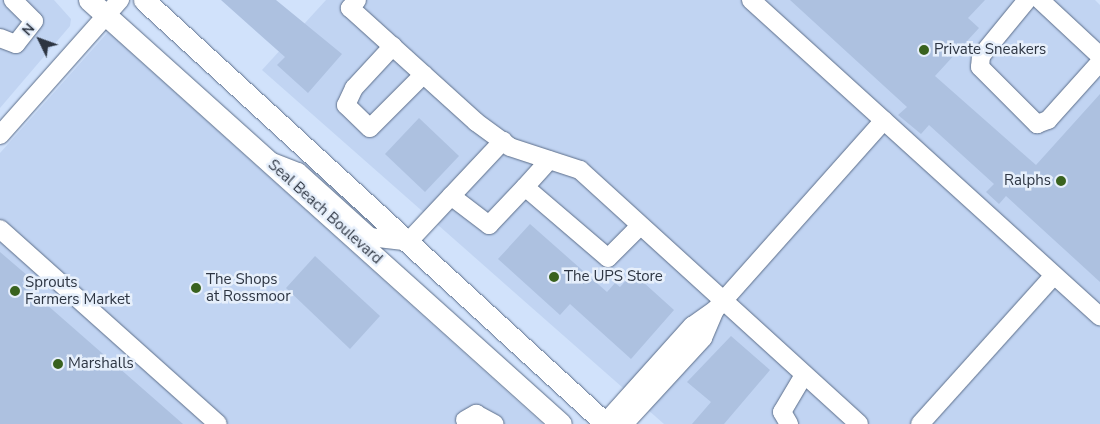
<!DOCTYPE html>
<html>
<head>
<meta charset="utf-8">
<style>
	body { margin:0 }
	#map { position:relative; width:1100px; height:424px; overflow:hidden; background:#d1e2fb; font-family:"Nunito Sans",sans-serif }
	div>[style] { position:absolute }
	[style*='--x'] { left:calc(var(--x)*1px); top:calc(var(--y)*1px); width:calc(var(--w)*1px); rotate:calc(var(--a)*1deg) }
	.built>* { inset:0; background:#c1d4f2 }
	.building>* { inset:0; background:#adc1e0 }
	.roads { filter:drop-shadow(0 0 1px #5b6d89) drop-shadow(0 0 1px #5b6d89) }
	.minor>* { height:18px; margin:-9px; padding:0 9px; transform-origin:9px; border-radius:9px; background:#fff }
	.major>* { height:21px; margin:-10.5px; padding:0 10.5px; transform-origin:10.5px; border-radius:10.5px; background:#fff }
	.dots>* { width:14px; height:14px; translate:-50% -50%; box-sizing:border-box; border:2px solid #e6effb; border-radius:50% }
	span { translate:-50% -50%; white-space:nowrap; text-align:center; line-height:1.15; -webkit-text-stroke:5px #e6effb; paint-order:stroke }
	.poi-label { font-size:15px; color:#2d3542 }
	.left { translate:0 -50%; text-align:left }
	.right { translate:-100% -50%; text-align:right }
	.street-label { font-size:15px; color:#2d3542 }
	.north { position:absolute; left:15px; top:15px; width:50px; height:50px; -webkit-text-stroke:4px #e6effb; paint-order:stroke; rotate:312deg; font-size:14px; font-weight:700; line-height:20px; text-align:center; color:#2d3542 }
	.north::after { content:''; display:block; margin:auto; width:18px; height:22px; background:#2d3542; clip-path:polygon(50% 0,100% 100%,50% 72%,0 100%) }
</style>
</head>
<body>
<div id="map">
	<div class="built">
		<div style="clip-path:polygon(0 0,54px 0,71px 19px,70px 26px,0 108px)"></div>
		<div style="clip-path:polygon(326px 0,1095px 0,1100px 5px,1100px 424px,664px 424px,262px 70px)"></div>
		<div style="clip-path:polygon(108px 32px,543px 424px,0 424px,0 153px)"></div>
	</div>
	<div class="building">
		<div style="clip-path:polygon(221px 0,276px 0,342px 54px,308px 93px,277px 65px,285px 57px)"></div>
		<div style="clip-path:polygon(790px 0,985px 0,968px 18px,979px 28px,935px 76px,1036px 165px,1100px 94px,1100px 282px,1006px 196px,999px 204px,986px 192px,994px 184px,929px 125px,921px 134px,898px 115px,907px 107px)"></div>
		<div style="clip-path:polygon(419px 118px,459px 156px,425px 192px,385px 154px)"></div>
		<div style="clip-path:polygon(530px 224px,607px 292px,615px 283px,620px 287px,633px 273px,674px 310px,631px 359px,570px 304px,560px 315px,498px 259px)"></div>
		<div style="clip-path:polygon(0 252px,28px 276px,22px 283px,183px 424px,0 424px)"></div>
		<div style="clip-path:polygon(315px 256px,380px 316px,350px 349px,286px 288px)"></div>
		<div style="clip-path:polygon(731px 336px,770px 370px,724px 424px,692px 424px,711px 402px,687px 382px)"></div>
	</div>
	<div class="roads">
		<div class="minor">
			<div style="--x:357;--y:0;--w:11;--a:131"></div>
			<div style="--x:350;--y:8;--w:170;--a:42.1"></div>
			<div style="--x:476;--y:122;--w:42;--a:36.3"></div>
			<div style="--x:510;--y:147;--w:74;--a:18.2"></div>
			<div style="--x:580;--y:170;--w:377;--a:42.3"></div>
			<div style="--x:751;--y:0;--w:471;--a:42.2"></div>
			<div style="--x:1027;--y:0;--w:72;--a:129.4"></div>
			<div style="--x:981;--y:56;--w:11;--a:95"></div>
			<div style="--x:980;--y:67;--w:81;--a:45"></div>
			<div style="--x:1037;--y:124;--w:12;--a:-20"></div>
			<div style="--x:1048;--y:120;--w:78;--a:-48.1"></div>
			<div style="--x:1040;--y:0;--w:82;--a:43"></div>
			<div style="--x:0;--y:38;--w:17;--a:21"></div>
			<div style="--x:16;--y:44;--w:29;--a:-52"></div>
			<div style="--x:34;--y:21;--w:30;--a:-135"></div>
			<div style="--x:393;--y:46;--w:57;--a:132.9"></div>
			<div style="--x:354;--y:88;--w:19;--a:115"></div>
			<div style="--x:346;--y:105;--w:33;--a:44"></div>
			<div style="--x:370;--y:128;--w:76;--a:-45"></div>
			<div style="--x:0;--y:135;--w:181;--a:-48.4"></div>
			<div style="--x:272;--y:162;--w:28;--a:21"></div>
			<div style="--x:298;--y:172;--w:97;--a:42.1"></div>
			<div style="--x:370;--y:237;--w:38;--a:7"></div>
			<div style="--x:408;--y:242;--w:139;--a:-46.8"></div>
			<div style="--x:525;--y:187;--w:36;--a:-48"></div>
			<div style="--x:451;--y:196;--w:48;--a:37.3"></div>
			<div style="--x:489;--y:225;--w:52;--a:-46.5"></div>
			<div style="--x:525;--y:187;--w:109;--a:40.5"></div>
			<div style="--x:608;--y:258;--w:45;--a:-45"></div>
			<div style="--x:0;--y:229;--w:292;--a:41.8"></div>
			<div style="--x:465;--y:420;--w:13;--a:-29"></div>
			<div style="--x:476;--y:414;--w:21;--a:28"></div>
			<div style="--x:604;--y:424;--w:132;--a:-48.1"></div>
			<div style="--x:692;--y:326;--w:28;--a:-35"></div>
			<div style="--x:715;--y:310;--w:254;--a:-48.3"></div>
			<div style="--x:624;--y:424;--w:117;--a:-47.4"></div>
			<div style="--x:703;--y:338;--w:30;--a:-67"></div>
			<div style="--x:789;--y:424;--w:14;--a:-120"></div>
			<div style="--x:782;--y:412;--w:43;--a:-59.3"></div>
			<div style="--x:920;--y:424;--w:200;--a:-48"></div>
		</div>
		<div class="major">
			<div style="--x:89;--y:0;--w:634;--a:41.93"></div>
			<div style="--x:144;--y:0;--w:627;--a:42.54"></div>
		</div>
	</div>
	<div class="dots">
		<div style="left:924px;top:50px;background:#39621e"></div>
		<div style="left:1061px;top:181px;background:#39621e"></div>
		<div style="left:554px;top:277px;background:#39621e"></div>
		<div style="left:196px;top:288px;background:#39621e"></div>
		<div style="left:15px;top:291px;background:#39621e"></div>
		<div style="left:58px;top:364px;background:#39621e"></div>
	</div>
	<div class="poi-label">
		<span class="left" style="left:934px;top:50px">Private Sneakers</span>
		<span class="right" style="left:1051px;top:181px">Ralphs</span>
		<span class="left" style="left:564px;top:277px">The UPS Store</span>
		<span class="left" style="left:206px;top:288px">The Shops<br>at Rossmoor</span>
		<span class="left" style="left:25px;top:291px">Sprouts<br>Farmers Market</span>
		<span class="left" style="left:68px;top:364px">Marshalls</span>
	</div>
	<div class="street-label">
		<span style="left:325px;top:212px;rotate:42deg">Seal Beach Boulevard</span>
	</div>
	<div class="north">N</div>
</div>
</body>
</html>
